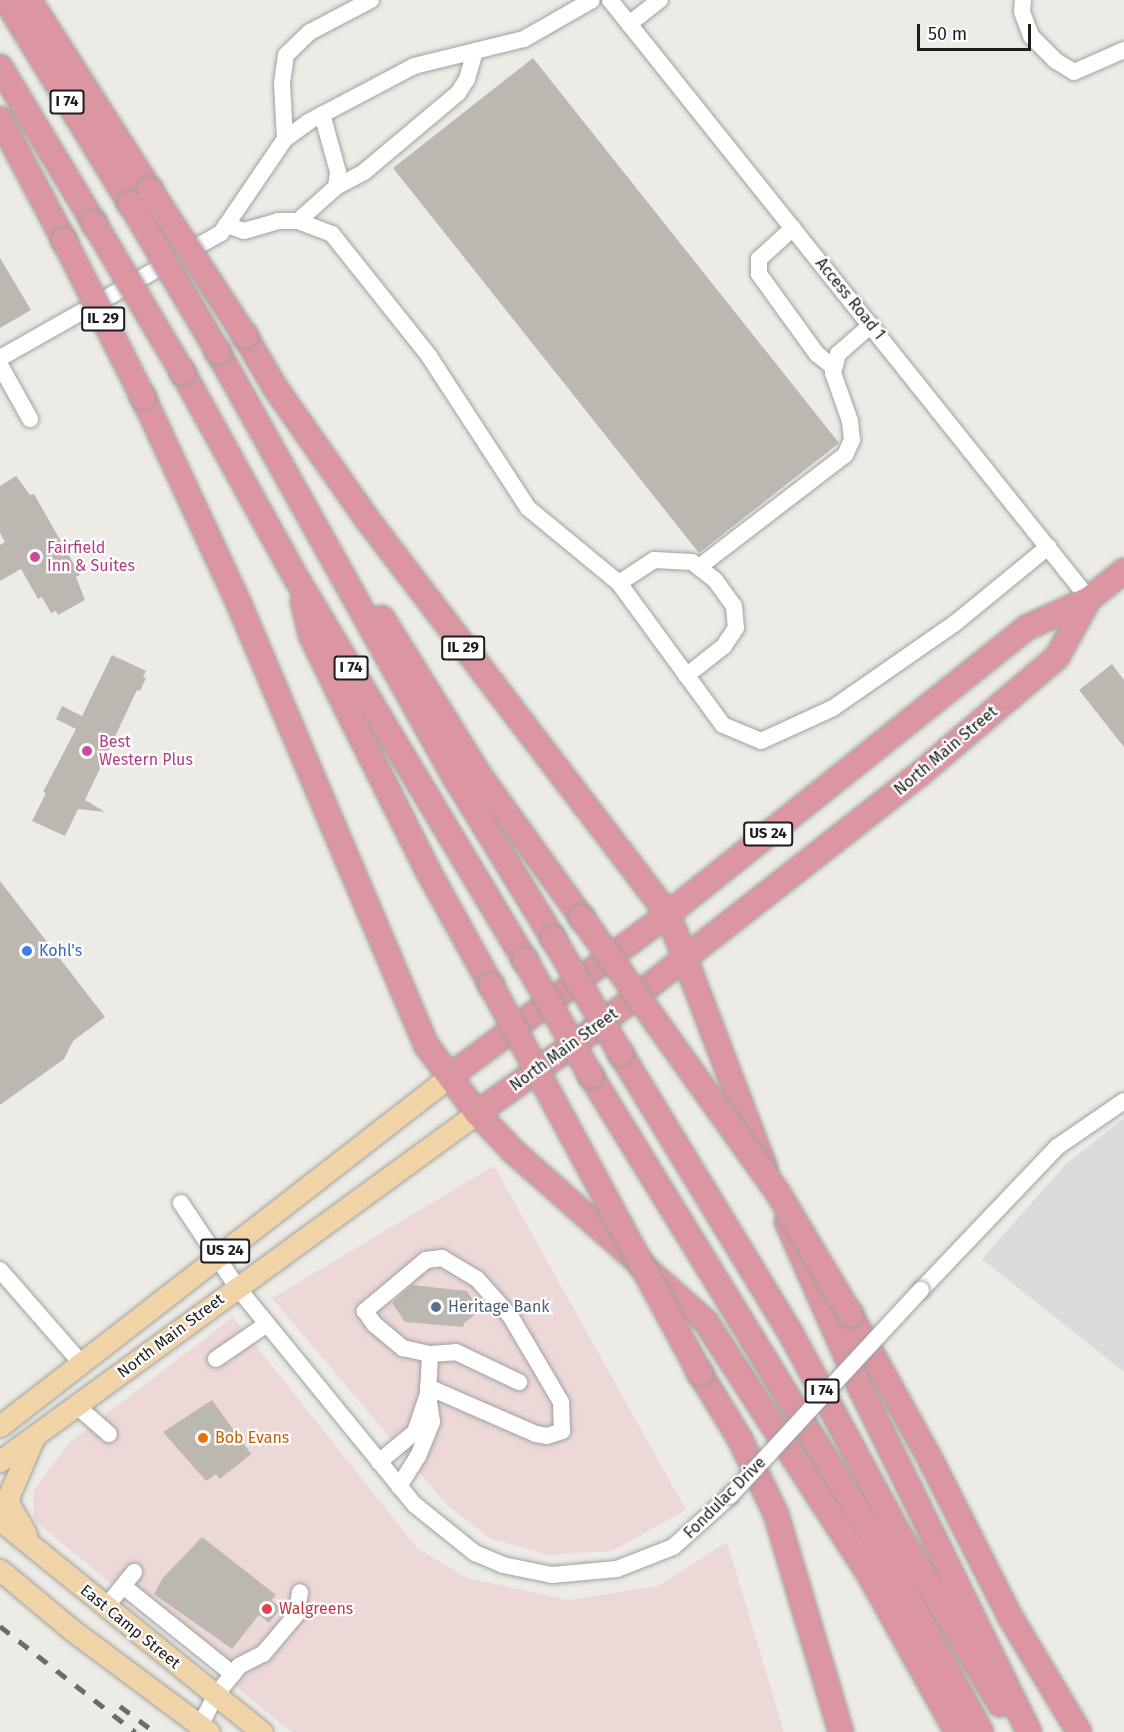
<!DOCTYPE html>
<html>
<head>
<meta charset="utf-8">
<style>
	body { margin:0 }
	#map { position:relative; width:1124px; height:1732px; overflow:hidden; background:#edebe5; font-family:"Fira Sans",sans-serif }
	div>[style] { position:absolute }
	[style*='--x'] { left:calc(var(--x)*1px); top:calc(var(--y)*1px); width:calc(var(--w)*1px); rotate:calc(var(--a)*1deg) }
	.residential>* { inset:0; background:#dbdbdb }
	.commercial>* { inset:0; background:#ecd8d6 }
	.building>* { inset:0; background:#bdb7b2 }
	.roads { filter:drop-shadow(0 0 2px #a1a1a1) drop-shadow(0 0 2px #a1a1a1) }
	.minor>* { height:16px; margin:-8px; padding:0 8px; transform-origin:8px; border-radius:8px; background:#fff }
	.major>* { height:21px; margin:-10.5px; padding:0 10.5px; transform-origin:10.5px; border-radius:10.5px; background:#f0d3a7 }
	.highway>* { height:24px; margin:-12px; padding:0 12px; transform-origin:12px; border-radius:12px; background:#db96a1 }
	.rail>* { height:4.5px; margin-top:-2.25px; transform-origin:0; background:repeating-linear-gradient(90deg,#6b6b6b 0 12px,transparent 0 24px) }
	.bridges { filter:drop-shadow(0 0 2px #a1a1a1) drop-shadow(0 0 2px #a1a1a1) }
	.minor-bridge>* { height:16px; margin:-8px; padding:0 8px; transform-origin:8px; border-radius:8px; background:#fff }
	.highway-bridge>* { height:24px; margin:-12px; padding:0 12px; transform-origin:12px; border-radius:12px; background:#db96a1 }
	.dots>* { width:16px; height:16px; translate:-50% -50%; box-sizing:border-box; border:3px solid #fff; border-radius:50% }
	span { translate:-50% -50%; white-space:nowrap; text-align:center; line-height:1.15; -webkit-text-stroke:4.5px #fff; paint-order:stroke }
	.shield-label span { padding:2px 4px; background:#fff; border:2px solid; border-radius:4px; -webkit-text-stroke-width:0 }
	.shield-label { font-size:15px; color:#1d1d1d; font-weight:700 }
	.street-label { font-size:16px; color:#1d1d1d }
	.hotel-label { font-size:16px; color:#b23c85 }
	.left { translate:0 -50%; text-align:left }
	.shop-label { font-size:16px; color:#366cbe }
	.service-label { font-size:16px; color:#4e5e75 }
	.food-label { font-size:16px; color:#c56008 }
	.health-label { font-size:16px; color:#be3a42 }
	.scale { position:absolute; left:917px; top:24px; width:114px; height:27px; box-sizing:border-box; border:3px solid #1d1d1d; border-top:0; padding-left:8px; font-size:18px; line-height:21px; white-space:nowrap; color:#1d1d1d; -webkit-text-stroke:4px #fff; paint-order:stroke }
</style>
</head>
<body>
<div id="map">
	<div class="residential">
		<div style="clip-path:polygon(1124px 1118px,1124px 1372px,982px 1259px,1066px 1164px)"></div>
	</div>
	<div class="commercial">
		<div style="clip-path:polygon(494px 1166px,686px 1510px,612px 1551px,549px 1555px,490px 1538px,447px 1505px,272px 1298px)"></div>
		<div style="clip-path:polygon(233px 1317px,417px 1548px,467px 1578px,569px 1600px,658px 1586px,727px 1542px,784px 1732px,293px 1732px,280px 1723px,34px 1520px,33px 1491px,70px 1442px)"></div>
	</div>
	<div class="building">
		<div style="clip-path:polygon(533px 58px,839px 443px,699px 553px,393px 168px)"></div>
		<div style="clip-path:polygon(0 258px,31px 310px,0 328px)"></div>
		<div style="clip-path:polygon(16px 476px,30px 495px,34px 494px,80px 575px,76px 577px,85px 600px,58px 615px,56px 611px,51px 613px,42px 597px,38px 599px,21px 569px,0 581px,0 545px,5px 542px,0 533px,0 486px)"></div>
		<div style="clip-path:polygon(112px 655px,146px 671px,143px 677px,146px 678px,140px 691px,137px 690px,85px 800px,105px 812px,78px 809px,65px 836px,32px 821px,46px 793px,43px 792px,76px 729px,56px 719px,62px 706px,82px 716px)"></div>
		<div style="clip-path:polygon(1112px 664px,1124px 680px,1124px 747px,1079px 690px)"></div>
		<div style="clip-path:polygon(0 881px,105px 1017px,73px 1041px,64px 1059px,0 1105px)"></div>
		<div style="clip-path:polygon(412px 1285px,467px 1291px,480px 1311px,464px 1323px,463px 1327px,405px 1322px,392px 1303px)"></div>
		<div style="clip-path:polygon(212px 1400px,251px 1454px,220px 1479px,216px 1474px,206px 1481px,163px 1432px)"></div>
		<div style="clip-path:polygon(202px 1537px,276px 1595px,271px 1600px,281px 1608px,269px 1623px,259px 1615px,232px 1649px,154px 1594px,162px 1579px)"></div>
	</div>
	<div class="roads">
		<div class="minor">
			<div style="--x:610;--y:0;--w:767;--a:51.35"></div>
			<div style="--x:1023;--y:0;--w:12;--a:95"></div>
			<div style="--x:1022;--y:12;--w:26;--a:69"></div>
			<div style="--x:1031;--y:36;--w:35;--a:45"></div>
			<div style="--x:1056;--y:61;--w:21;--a:31"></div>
			<div style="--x:1074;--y:72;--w:55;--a:-23.7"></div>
			<div style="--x:629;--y:24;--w:39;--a:-38"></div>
			<div style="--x:285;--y:139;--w:56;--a:-93.1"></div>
			<div style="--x:282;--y:83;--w:28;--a:-82"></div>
			<div style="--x:286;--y:55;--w:33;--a:-44"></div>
			<div style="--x:310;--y:32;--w:69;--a:-27.7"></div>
			<div style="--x:336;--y:187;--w:32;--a:-28"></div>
			<div style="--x:364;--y:172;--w:123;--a:-40"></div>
			<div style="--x:458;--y:93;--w:17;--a:-57"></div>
			<div style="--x:467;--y:79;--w:29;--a:-74"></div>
			<div style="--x:298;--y:221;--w:51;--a:-41.8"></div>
			<div style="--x:336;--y:187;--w:15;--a:-82"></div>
			<div style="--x:338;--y:172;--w:60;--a:-105.4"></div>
			<div style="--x:226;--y:225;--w:19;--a:18"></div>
			<div style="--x:244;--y:231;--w:35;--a:-16"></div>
			<div style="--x:278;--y:221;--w:20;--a:0"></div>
			<div style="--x:298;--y:221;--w:36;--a:21"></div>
			<div style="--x:332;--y:234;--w:156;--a:51.5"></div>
			<div style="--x:429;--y:356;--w:181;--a:56.9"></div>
			<div style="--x:528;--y:508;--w:118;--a:39.5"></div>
			<div style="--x:619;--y:583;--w:176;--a:53.8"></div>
			<div style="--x:723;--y:725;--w:41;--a:22.8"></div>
			<div style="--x:761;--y:741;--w:79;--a:-24.6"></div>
			<div style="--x:833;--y:708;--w:147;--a:-34.8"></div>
			<div style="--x:954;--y:624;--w:122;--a:-39.3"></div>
			<div style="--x:793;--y:228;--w:46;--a:137.6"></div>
			<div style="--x:759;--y:259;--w:15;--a:90"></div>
			<div style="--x:759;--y:274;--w:99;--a:54.1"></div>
			<div style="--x:817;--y:354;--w:22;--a:39"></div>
			<div style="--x:0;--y:358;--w:254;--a:-29.5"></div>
			<div style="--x:221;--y:233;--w:114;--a:-55.8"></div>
			<div style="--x:285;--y:139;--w:29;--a:-36"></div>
			<div style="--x:308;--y:122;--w:120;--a:-27.8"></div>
			<div style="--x:414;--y:66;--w:113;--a:-13.8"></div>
			<div style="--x:524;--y:39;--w:78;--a:-29.8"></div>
			<div style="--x:0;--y:365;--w:62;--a:60.9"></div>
			<div style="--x:699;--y:567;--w:184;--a:-37.5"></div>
			<div style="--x:845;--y:455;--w:17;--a:-65"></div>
			<div style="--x:852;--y:440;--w:19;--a:-96"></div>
			<div style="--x:850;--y:421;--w:51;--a:-109.5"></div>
			<div style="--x:833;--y:373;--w:20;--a:-75"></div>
			<div style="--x:838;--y:354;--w:44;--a:-41.3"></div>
			<div style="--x:619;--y:583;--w:42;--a:-33.3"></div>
			<div style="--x:654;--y:560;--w:38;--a:3"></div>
			<div style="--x:692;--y:562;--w:29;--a:38"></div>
			<div style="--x:715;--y:580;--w:32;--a:54"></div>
			<div style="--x:734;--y:606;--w:22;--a:85"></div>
			<div style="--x:736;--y:628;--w:22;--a:124"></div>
			<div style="--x:724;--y:646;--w:48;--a:141.7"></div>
			<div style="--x:181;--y:1203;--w:101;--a:56.3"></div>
			<div style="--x:237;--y:1287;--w:281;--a:50.8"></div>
			<div style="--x:415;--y:1505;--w:77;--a:38.7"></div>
			<div style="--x:475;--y:1553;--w:30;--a:23"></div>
			<div style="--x:503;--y:1565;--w:50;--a:11.5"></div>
			<div style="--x:552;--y:1575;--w:65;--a:-5.3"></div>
			<div style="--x:617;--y:1569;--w:60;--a:-21.4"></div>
			<div style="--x:673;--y:1547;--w:76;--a:-41.8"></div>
			<div style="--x:0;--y:1270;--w:125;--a:48.9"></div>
			<div style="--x:921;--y:1290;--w:197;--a:-46.4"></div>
			<div style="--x:1057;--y:1147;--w:81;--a:-34.5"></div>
			<div style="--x:216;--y:1359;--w:62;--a:-34.5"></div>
			<div style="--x:428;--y:1387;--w:118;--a:23.5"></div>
			<div style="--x:536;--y:1434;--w:11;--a:10"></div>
			<div style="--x:547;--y:1436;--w:16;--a:-18"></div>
			<div style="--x:562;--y:1431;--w:29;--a:-92"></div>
			<div style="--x:561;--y:1402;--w:99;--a:-120.5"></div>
			<div style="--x:511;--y:1317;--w:51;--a:-131.8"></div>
			<div style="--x:477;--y:1279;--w:41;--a:-149"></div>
			<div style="--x:442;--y:1258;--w:16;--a:173"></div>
			<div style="--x:426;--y:1260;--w:80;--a:140.1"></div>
			<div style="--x:365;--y:1311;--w:16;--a:55"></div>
			<div style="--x:374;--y:1324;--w:38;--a:40"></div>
			<div style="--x:403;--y:1348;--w:28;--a:13"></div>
			<div style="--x:428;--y:1394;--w:40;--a:-87.1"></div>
			<div style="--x:430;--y:1354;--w:26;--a:-4"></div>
			<div style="--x:456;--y:1352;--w:70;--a:25.5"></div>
			<div style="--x:78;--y:1407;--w:41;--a:41.1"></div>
			<div style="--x:379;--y:1462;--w:47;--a:-39.8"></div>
			<div style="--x:415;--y:1432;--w:40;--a:-71.1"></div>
			<div style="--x:428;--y:1394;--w:28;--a:82"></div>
			<div style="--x:432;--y:1422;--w:37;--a:112"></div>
			<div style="--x:418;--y:1456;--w:36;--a:122"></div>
			<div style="--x:123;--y:1586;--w:141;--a:38.7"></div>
			<div style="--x:106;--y:1607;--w:45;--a:-51.3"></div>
			<div style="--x:200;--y:1726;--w:34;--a:-63"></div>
			<div style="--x:215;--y:1696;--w:38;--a:-51"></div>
			<div style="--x:239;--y:1666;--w:27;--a:-27"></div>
			<div style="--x:263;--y:1654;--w:51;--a:-49.8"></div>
			<div style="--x:296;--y:1615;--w:23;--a:-80"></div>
		</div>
		<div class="major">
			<div style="--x:0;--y:1426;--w:570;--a:-37.87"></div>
			<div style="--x:0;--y:1461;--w:590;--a:-36.11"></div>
			<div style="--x:0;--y:1520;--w:337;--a:39"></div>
			<div style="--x:26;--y:1534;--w:34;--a:-120"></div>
			<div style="--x:9;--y:1504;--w:9;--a:-90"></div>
			<div style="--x:9;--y:1495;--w:58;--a:-66.5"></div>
			<div style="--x:0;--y:1570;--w:94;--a:39.8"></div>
			<div style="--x:72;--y:1630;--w:171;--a:36.7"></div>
		</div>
		<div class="highway">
			<div style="--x:6;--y:0;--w:238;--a:58.6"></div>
			<div style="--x:29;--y:0;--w:225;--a:57.5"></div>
			<div style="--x:0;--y:67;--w:182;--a:58.9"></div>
			<div style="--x:0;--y:119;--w:137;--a:62.1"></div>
			<div style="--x:245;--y:336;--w:61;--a:59.7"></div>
			<div style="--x:276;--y:389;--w:159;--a:55"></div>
			<div style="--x:367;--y:519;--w:497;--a:52.7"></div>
			<div style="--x:668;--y:914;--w:272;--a:69.1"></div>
			<div style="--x:218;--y:352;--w:489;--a:60.9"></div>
			<div style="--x:456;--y:779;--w:186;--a:58.6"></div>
			<div style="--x:183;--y:373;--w:238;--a:61.1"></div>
			<div style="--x:298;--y:581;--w:442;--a:59.1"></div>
			<div style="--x:143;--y:397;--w:228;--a:65.1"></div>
			<div style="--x:239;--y:604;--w:480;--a:67"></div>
			<div style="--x:427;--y:1046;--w:84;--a:53.3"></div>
			<div style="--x:477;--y:1113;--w:54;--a:46.5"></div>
			<div style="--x:514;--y:1152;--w:256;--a:41.5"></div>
			<div style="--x:706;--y:1322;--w:300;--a:57.1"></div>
			<div style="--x:869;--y:1574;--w:181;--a:60.9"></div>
			<div style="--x:303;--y:601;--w:35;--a:77"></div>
			<div style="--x:311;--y:635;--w:80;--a:64.1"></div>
			<div style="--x:346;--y:707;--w:183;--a:63.4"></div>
			<div style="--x:428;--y:871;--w:130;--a:61.1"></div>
			<div style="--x:382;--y:618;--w:190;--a:58.2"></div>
			<div style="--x:482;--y:779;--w:171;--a:54.3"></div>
			<div style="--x:621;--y:1054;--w:325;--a:58.7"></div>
			<div style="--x:790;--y:1332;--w:224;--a:61.7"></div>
			<div style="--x:896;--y:1529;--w:204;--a:59.3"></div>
			<div style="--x:450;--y:1076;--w:272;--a:-36.6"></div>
			<div style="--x:668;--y:914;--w:458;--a:-38.6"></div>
			<div style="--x:1026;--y:628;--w:69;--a:-24.7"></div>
			<div style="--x:1089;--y:599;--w:45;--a:-38.7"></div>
			<div style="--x:591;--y:1076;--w:564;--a:58.48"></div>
			<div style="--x:886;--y:1557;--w:199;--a:61.5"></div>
			<div style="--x:477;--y:1113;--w:136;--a:-35.4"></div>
			<div style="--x:588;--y:1034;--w:424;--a:-38.1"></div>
			<div style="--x:922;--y:772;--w:177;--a:-40.4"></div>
			<div style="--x:1057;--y:657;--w:66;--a:-61.1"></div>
			<div style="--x:787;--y:1222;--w:180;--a:66.1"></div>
			<div style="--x:860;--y:1387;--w:384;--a:63.9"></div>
			<div style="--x:850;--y:1314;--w:163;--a:61.1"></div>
			<div style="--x:929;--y:1457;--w:177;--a:63.1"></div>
			<div style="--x:1009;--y:1615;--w:136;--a:59.1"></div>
			<div style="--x:700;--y:1373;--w:77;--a:58.8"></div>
			<div style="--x:740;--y:1439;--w:83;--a:64.4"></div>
			<div style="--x:776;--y:1514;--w:227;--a:73.4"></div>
		</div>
	</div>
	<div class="rail">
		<div style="--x:0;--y:1626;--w:172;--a:38.1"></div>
		<div style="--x:120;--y:1706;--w:44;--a:36.6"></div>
	</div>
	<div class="bridges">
		<div class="minor-bridge">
			<div style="--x:730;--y:1496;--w:281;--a:-47.2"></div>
		</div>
		<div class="highway-bridge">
			<div style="--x:150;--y:190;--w:174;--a:56.9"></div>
			<div style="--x:130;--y:203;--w:173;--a:59.4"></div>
			<div style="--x:94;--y:223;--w:174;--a:59.3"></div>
			<div style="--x:64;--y:240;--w:176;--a:63.3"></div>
			<div style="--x:582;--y:918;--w:338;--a:54.5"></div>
			<div style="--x:778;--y:1193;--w:141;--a:59.2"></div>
			<div style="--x:553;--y:938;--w:134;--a:59.6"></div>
			<div style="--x:525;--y:960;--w:133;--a:60.4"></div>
			<div style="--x:491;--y:985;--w:441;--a:61.7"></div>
		</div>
	</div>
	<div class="dots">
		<div style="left:35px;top:557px;background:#d1479c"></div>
		<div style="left:87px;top:751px;background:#d1479c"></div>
		<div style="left:27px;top:951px;background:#3f7fe0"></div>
		<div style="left:436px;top:1307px;background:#5c6f8a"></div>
		<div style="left:203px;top:1438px;background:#e8710a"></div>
		<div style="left:267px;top:1609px;background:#e0444e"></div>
	</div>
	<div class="shield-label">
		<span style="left:67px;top:102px">I 74</span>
		<span style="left:103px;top:319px">IL 29</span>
		<span style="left:463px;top:648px">IL 29</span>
		<span style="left:351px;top:668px">I 74</span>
		<span style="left:768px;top:834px">US 24</span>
		<span style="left:225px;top:1251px">US 24</span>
		<span style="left:822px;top:1391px">I 74</span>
	</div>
	<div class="street-label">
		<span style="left:850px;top:299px;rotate:51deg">Access Road 1</span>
		<span style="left:946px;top:751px;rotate:-40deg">North Main Street</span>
		<span style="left:564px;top:1050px;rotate:-36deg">North Main Street</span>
		<span style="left:171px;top:1336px;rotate:-37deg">North Main Street</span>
		<span style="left:725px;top:1498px;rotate:-45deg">Fondulac Drive</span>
		<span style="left:130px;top:1627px;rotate:39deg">East Camp Street</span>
	</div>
	<div class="hotel-label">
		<span class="left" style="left:47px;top:557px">Fairfield<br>Inn &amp; Suites</span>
		<span class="left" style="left:99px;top:751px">Best<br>Western Plus</span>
	</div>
	<div class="shop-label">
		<span class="left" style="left:39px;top:951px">Kohl's</span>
	</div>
	<div class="service-label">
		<span class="left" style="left:448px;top:1307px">Heritage Bank</span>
	</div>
	<div class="food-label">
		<span class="left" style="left:215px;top:1438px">Bob Evans</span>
	</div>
	<div class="health-label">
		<span class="left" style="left:279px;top:1609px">Walgreens</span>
	</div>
	<div class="scale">50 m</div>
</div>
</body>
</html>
